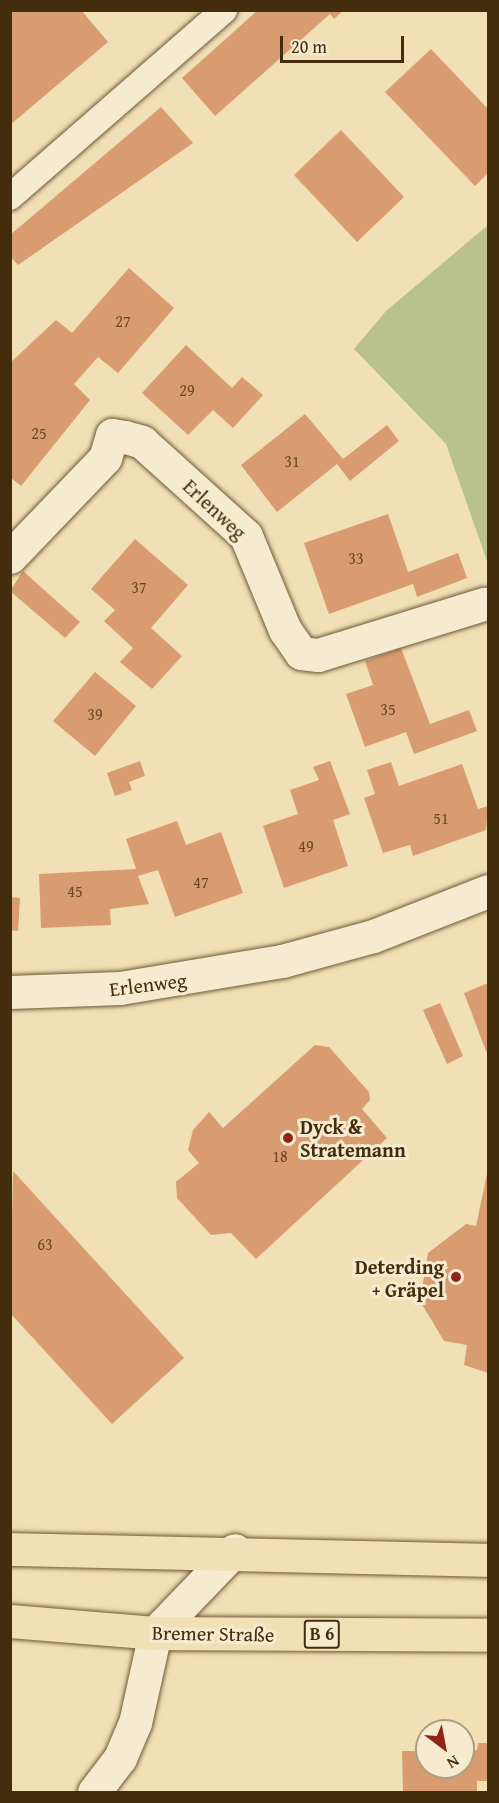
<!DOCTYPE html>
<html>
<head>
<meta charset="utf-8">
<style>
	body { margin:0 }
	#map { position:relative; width:499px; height:1803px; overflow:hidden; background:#f1e0b6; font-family:"Gentium Book Plus",serif }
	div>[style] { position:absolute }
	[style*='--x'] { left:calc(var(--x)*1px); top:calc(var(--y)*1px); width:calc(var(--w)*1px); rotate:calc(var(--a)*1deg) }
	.green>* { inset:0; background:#b9c28e }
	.building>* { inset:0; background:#d89c70 }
	.roads { filter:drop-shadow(0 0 2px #6f5a36) drop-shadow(0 0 2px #6f5a36) }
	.service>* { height:26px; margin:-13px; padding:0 13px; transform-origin:13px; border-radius:13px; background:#f6ebd0 }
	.minor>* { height:33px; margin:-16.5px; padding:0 16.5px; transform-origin:16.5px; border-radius:16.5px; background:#f6ebd0 }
	.primary>* { height:33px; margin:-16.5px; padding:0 16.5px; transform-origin:16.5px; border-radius:16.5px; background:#f1e0b6 }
	.dots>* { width:16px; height:16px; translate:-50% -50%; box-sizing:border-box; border:3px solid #f6ebd0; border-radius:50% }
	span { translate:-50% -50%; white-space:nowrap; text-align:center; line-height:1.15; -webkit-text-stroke:6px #f6ebd0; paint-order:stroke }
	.number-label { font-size:16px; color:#694925 }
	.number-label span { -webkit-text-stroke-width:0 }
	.shield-label span { padding:2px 4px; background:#f6ebd0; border:2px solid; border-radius:4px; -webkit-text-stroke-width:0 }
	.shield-label { font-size:18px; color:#442d0c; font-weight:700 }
	.street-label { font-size:20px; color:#442d0c }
	.poi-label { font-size:20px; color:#442d0c; font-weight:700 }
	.left { translate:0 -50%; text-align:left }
	.right { translate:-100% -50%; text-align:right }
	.frame { position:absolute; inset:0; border:12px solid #442d0c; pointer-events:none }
	.north { position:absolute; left:415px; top:1719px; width:60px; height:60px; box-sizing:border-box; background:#f6ebd0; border:2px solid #af9f82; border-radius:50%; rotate:148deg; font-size:16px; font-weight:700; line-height:24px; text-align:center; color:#442d0c }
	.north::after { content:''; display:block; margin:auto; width:21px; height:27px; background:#8f2418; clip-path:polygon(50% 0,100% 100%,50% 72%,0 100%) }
	.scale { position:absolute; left:280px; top:36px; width:124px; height:27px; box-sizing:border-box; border:3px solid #442d0c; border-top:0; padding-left:8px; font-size:18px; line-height:21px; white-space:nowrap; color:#442d0c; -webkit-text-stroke:4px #f6ebd0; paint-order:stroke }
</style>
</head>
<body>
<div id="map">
	<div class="green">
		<div style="clip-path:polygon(488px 225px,488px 564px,446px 444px,354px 349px,386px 311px)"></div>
	</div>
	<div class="building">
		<div style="clip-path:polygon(10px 10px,81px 10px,108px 42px,10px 125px)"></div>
		<div style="clip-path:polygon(258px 10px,344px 10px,334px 19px,330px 14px,215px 116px,182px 78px)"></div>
		<div style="clip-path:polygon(431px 49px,488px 109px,488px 173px,475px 186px,385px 92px)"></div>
		<div style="clip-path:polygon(161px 107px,193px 143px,18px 265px,10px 256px,10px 235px)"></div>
		<div style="clip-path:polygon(341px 130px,404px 197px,357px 242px,294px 175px)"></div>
		<div style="clip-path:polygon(129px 268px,174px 308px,118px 373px,98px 357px,74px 384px,90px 400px,21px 486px,10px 477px,10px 363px,56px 320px,72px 333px)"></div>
		<div style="clip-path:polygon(186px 345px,232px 388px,242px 377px,263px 395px,233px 428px,213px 410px,188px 435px,142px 393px)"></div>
		<div style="clip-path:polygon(305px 414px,343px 459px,387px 425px,399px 441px,350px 481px,337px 464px,277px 512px,241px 465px)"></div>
		<div style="clip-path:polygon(388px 514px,408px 572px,458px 553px,467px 578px,417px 597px,413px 584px,329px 614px,304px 543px)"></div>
		<div style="clip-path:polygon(135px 539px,188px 585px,151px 628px,182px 656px,152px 689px,120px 662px,133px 648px,104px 621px,115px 610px,91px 589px)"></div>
		<div style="clip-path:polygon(23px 571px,80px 622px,65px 638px,10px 591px)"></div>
		<div style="clip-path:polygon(401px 648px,430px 724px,469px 710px,477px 731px,414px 754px,406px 732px,365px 747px,346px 694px,373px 685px,365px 661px)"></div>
		<div style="clip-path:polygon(95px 672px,136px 706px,95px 756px,53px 721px)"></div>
		<div style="clip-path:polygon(140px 761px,145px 776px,129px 782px,132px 790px,115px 796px,107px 773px)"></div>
		<div style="clip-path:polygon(330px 761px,350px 814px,333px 820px,348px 866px,284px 888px,263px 826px,298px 814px,290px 790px,319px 780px,313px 767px)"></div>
		<div style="clip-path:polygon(391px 762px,399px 786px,462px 764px,478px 809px,488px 806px,486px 830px,413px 856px,410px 845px,383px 853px,364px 798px,375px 794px,367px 770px)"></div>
		<div style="clip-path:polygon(177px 821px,186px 845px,221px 832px,243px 893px,175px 917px,158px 870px,138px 876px,149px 904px,110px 909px,111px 925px,41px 928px,39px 874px,136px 869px,126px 839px)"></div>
		<div style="clip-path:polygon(10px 897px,20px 898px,18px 931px,10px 930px)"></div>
		<div style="clip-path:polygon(488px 983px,488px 1056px,464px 993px)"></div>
		<div style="clip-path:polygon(440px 1003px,463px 1056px,447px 1064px,423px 1010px)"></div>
		<div style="clip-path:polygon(315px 1045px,329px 1047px,369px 1092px,370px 1100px,362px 1109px,387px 1138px,256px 1259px,231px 1233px,211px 1235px,177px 1198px,176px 1182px,199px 1163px,188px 1150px,193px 1130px,209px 1112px,223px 1128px)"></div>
		<div style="clip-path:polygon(488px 1169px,488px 1373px,464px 1365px,467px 1345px,444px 1341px,420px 1301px,428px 1253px,466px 1224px,476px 1226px)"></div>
		<div style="clip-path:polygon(13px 1171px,184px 1358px,112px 1424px,10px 1313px)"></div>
		<div style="clip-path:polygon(478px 1743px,488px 1743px,488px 1781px,477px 1781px,477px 1792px,403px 1792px,402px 1751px,427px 1751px,427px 1767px,463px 1767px,463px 1750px,477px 1750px)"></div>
	</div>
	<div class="roads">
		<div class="service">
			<div style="--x:10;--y:197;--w:284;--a:-41.1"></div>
		</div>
		<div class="minor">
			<div style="--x:10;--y:557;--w:137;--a:-46.2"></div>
			<div style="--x:105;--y:458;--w:24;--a:-73"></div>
			<div style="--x:112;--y:435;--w:13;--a:9"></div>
			<div style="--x:125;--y:437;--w:18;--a:16"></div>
			<div style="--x:142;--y:442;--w:140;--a:42.1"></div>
			<div style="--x:246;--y:536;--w:102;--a:67.5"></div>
			<div style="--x:285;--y:630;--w:28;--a:55"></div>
			<div style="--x:301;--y:653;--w:17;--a:7"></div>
			<div style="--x:318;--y:655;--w:174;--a:-17.1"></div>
			<div style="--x:10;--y:992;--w:110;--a:-2.1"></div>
			<div style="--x:120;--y:988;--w:164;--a:-9.5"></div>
			<div style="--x:282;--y:961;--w:94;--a:-15.4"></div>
			<div style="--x:373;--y:936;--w:123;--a:-21.4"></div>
			<div style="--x:94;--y:1792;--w:43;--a:-52.6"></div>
			<div style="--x:120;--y:1758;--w:38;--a:-67"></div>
			<div style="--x:135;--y:1723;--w:92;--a:-77.5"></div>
			<div style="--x:155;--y:1633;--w:115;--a:-46.1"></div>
		</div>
		<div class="primary">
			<div style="--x:10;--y:1549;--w:478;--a:1.3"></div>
			<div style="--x:10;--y:1621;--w:145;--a:4.7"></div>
			<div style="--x:155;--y:1633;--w:333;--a:0.3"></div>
		</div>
	</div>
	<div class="dots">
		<div style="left:288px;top:1138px;background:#8f2418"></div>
		<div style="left:456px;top:1277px;background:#8f2418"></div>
	</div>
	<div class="number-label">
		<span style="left:123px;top:321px">27</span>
		<span style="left:187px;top:390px">29</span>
		<span style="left:39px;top:433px">25</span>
		<span style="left:292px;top:461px">31</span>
		<span style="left:356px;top:558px">33</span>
		<span style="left:139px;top:587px">37</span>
		<span style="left:388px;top:709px">35</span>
		<span style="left:95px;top:714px">39</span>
		<span style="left:441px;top:818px">51</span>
		<span style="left:306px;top:846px">49</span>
		<span style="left:201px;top:882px">47</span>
		<span style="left:75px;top:891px">45</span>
		<span style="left:280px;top:1156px">18</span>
		<span style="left:45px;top:1244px">63</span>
	</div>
	<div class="shield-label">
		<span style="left:322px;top:1634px">B 6</span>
	</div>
	<div class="street-label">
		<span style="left:215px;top:509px;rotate:43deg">Erlenweg</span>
		<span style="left:148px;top:984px;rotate:-7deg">Erlenweg</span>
		<span style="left:213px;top:1633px;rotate:1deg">Bremer Straße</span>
	</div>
	<div class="poi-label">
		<span class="left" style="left:300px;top:1138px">Dyck &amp;<br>Stratemann</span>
		<span class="right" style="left:444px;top:1278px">Deterding<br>+ Gräpel</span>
	</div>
	<div class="frame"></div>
	<div class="north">N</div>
	<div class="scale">20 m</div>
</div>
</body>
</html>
